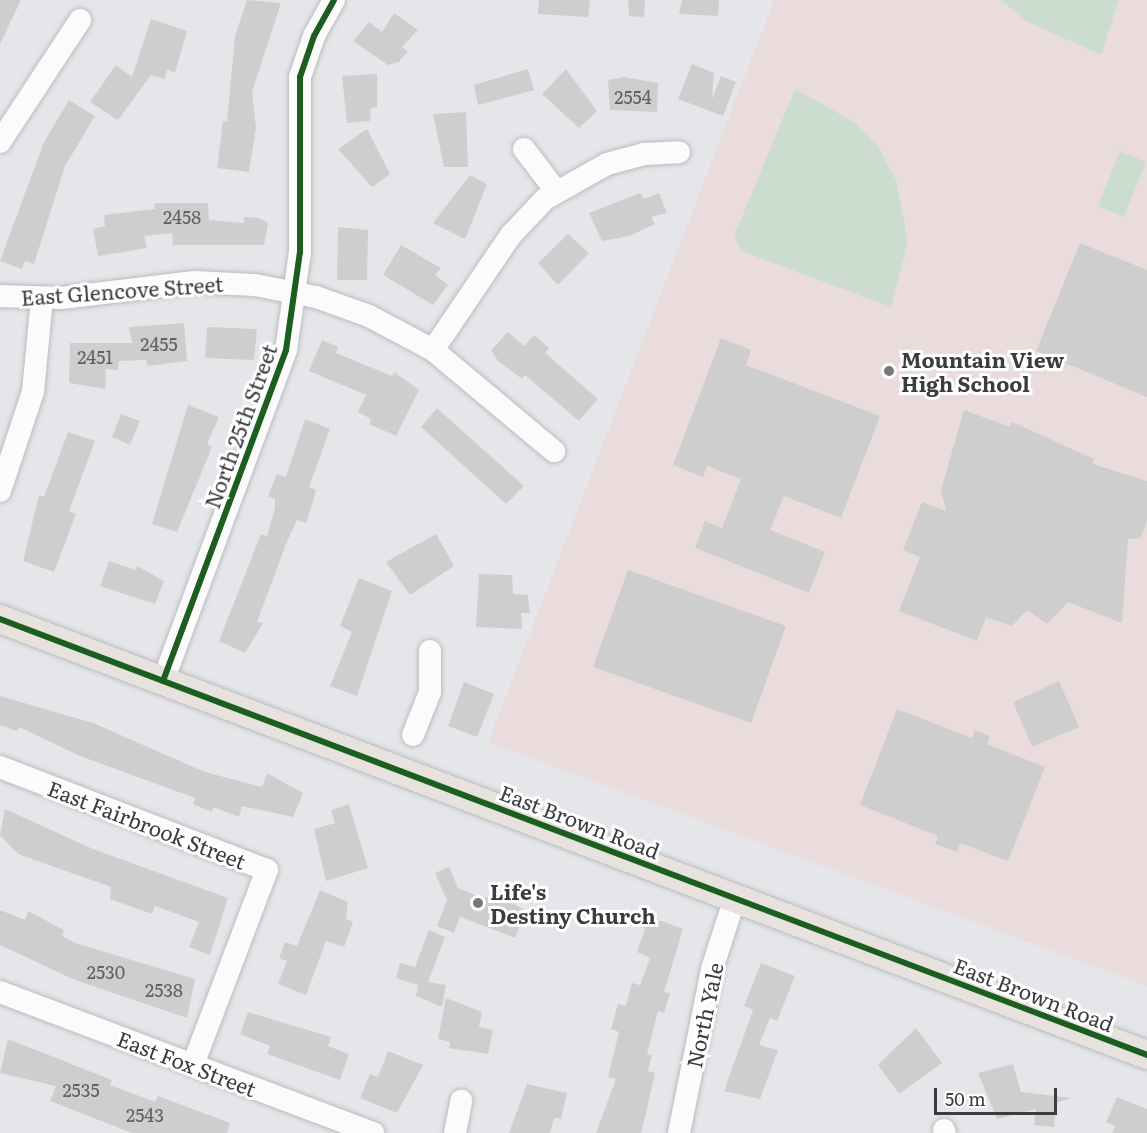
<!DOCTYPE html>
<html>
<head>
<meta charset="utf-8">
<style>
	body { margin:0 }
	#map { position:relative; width:1147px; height:1133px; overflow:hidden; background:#e5e6ea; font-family:Literata,serif }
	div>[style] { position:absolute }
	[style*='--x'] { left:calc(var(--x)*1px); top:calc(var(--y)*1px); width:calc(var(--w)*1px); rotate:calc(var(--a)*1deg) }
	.education>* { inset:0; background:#eadcdd }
	.green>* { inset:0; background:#ccddd0 }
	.building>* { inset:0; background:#cfcecf }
	.roads { filter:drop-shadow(0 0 2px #bbbcbf) drop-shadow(0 0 2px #bbbcbf) }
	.minor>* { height:22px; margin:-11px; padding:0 11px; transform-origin:11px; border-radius:11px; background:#fbfbfc }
	.major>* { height:28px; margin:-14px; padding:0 14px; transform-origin:14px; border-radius:14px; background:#e7e2de }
	.cycleway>* { height:6px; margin:-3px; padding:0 3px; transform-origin:3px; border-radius:3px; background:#1b5e20 }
	.dots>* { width:16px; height:16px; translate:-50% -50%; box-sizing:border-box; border:3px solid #fff; border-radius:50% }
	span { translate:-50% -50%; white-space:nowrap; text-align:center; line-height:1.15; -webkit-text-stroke:6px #fff; paint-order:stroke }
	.number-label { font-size:18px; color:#616164 }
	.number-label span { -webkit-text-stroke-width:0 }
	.street-label { font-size:21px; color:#3b3c3f }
	.poi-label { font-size:21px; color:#3b3c3f; font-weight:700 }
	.left { translate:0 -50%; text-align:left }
	.scale { position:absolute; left:934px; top:1088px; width:123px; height:27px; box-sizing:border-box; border:3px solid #3b3c3f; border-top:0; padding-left:8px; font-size:18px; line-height:21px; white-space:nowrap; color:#3b3c3f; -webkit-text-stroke:4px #fff; paint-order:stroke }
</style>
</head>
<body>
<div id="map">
	<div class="education">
		<div style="clip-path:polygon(774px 0,1147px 0,1147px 986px,488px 742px)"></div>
	</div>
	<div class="green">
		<div style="clip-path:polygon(1001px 0,1119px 0,1101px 55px,1026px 21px)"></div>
		<div style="clip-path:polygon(795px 89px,856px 123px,879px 148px,896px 180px,908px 242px,891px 307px,741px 251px,734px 236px)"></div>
		<div style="clip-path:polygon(1120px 151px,1146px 162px,1124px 217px,1098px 206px)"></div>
	</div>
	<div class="building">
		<div style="clip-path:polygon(0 0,21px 0,0 44px)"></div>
		<div style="clip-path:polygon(247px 0,281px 3px,252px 92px,256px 128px,249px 172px,217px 168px,223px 121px,227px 122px,235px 36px)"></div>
		<div style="clip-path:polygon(539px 0,590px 0,588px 17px,538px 14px)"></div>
		<div style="clip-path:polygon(628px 0,645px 0,644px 17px,629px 16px)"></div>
		<div style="clip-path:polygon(682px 0,719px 0,718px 16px,679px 14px)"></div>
		<div style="clip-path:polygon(394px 13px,418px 30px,402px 47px,408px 51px,399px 62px,388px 65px,353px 41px,369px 22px,382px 32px)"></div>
		<div style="clip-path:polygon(151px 19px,187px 31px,175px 73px,167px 69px,165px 79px,151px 75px,118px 120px,90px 102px,116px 65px,132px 77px)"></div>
		<div style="clip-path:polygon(692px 64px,714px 73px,712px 99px,721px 76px,736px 82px,723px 116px,678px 99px)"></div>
		<div style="clip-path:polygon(528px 69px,534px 90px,478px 105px,474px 85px)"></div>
		<div style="clip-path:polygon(566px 69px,597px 111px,579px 128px,542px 94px)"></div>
		<div style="clip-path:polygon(377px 74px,377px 107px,371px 108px,370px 121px,347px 123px,342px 76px)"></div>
		<div style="clip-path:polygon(624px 77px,658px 83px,657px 112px,610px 110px,608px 80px)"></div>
		<div style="clip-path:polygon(69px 100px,95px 116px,65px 166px,34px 264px,25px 261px,22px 269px,0 261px,44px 142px)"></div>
		<div style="clip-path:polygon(466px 112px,468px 167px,444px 167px,433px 114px)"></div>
		<div style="clip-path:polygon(367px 129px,390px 174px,372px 187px,338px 149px)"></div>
		<div style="clip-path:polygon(470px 175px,487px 184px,465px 239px,433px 223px)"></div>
		<div style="clip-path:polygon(640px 193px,644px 199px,659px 193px,667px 213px,651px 217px,655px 224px,629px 236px,602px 241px,589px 213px)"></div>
		<div style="clip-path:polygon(154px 203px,208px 203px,209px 220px,244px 223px,244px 217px,259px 218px,268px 223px,264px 245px,173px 245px,172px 233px,144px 236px,147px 248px,98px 256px,93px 229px,105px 226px,104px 215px,155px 209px)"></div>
		<div style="clip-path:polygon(338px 227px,368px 230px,367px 280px,337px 280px)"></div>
		<div style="clip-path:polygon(568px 234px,589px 253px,558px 285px,538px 263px)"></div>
		<div style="clip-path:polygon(1080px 243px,1147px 270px,1147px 397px,1036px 351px)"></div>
		<div style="clip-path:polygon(401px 245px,441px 268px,435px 275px,448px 285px,433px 305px,383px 275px)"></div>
		<div style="clip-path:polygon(184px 323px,187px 361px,147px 366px,146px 360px,119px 361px,118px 370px,106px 369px,105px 389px,69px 383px,70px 343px,132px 343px,129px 327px)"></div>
		<div style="clip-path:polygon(207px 327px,257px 329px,254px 360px,205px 358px)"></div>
		<div style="clip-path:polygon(508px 332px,524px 346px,534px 335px,549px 348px,545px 353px,598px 399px,579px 421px,525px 375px,522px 379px,498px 361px,491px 350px)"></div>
		<div style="clip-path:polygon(721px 338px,751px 350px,746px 365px,880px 416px,841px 518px,784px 496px,770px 530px,825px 552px,809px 593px,695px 548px,705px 521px,722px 528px,741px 479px,707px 466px,703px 477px,673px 465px)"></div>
		<div style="clip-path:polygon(322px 340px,338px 347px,336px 353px,392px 376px,394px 372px,419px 390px,396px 436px,369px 424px,371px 419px,358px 412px,366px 395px,309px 371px)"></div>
		<div style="clip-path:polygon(188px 405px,219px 417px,207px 444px,212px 447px,177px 532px,152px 524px)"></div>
		<div style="clip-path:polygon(437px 408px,524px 486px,506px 504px,421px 427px)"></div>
		<div style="clip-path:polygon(964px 410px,1010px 427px,1012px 422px,1094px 459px,1093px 464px,1147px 481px,1147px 522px,1140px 538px,1128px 539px,1122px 623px,1068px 602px,1047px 624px,1027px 610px,1012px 626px,986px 617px,977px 641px,899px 611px,920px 557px,903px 550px,922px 502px,946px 511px,941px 490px)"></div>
		<div style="clip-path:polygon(121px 414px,140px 421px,130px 445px,112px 437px)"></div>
		<div style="clip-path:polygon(305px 419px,330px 429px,309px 487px,316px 490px,313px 501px,306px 523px,297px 520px,286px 544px,257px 622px,263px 623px,245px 653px,219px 641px,261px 534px,267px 536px,275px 508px,275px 499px,268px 496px,277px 474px,286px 477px)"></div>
		<div style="clip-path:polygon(68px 432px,95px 441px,69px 511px,76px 514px,54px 572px,23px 561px,39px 495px,44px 497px)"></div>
		<div style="clip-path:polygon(436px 534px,454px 566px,410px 595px,386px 562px)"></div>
		<div style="clip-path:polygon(109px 561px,135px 570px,137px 566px,164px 581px,155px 604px,100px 586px)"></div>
		<div style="clip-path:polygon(628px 570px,786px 626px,751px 723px,593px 667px)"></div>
		<div style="clip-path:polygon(479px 574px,512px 575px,513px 594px,528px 595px,530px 613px,521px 613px,522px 629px,476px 627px)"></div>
		<div style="clip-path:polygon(359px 578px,392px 591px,357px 696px,330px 686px,352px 632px,340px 626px)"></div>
		<div style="clip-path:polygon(1059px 681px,1079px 727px,1032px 747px,1013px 702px)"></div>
		<div style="clip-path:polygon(464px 682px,494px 694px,477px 737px,448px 726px)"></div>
		<div style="clip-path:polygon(0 696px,93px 723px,205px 772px,262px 787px,267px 773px,303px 793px,293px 817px,242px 806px,239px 817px,213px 807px,212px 812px,193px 804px,195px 798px,80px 756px,19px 727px,17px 731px,0 725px)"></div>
		<div style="clip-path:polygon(897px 709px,972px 738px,975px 730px,990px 736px,987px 744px,1045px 767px,1008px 861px,960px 843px,957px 852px,935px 844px,938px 836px,860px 805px)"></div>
		<div style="clip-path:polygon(349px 804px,368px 868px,326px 881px,314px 829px,335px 823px,331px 810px)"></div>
		<div style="clip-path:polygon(5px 809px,93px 849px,228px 898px,210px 955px,189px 947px,199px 922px,155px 906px,152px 914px,110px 899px,111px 887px,18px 854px,0 835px)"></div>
		<div style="clip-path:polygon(449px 867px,458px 888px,483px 898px,498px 895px,526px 911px,515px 938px,460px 917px,454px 933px,437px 926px,447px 900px,435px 873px)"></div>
		<div style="clip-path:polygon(320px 890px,348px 902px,346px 919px,353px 922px,344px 947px,326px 941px,306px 995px,278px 984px,287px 961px,279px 958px,285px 942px,297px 946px)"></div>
		<div style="clip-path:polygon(0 910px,25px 920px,28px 911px,64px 930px,62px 936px,75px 943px,195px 979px,187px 1018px,75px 980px,0 945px)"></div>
		<div style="clip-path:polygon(643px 914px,683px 929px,664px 992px,670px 993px,664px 1013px,658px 1011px,647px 1054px,652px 1055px,648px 1071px,655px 1073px,646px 1113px,641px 1133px,596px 1133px,616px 1079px,608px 1077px,619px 1032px,611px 1029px,618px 1004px,626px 1006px,632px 983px,640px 985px,650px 958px,637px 952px,645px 929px,639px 926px)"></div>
		<div style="clip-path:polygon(429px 930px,445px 937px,428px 982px,446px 985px,442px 1007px,416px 996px,418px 985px,396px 978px,400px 963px,415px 967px)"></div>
		<div style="clip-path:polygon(761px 963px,795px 976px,777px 1021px,770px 1018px,759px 1045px,778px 1050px,760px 1099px,724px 1091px,753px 1010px,744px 1006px)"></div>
		<div style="clip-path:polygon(446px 998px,482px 1012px,479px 1027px,493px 1030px,488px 1054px,449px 1048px,450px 1042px,438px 1039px)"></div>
		<div style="clip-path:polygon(248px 1012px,331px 1037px,328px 1046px,349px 1054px,340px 1080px,267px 1054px,270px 1046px,240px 1034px)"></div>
		<div style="clip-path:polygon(916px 1028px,942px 1063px,899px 1094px,878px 1065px)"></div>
		<div style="clip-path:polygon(8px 1039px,112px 1080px,110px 1085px,155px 1102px,158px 1096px,230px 1123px,227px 1133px,132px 1133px,50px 1101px,56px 1086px,0 1073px)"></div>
		<div style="clip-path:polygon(388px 1051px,423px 1065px,397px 1113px,360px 1098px,370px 1074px,378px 1077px)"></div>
		<div style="clip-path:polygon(1013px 1064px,1021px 1092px,1071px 1098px,1056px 1103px,1054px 1127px,1034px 1125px,1036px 1109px,997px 1119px,978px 1073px)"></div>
		<div style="clip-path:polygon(527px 1084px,567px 1093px,561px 1119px,554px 1118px,550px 1133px,509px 1133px)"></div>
		<div style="clip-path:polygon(1117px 1097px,1147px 1109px,1147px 1133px,1112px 1133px,1115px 1126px,1106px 1122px)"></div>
	</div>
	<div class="roads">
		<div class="minor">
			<div style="--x:0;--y:142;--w:146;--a:-56.7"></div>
			<div style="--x:524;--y:149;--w:53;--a:52.7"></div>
			<div style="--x:0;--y:296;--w:62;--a:1.8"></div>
			<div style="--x:62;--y:298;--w:133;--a:-6.9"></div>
			<div style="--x:194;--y:282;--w:61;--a:2.8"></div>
			<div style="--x:255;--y:285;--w:62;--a:11.1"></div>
			<div style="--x:316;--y:297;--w:56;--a:19.7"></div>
			<div style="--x:369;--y:316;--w:72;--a:28"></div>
			<div style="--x:433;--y:350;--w:158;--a:39.9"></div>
			<div style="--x:433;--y:350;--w:139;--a:-55.9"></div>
			<div style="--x:511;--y:235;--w:50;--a:-46.6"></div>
			<div style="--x:545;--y:199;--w:71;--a:-29.4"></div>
			<div style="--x:607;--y:164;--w:38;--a:-15"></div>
			<div style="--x:644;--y:154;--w:35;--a:-3"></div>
			<div style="--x:0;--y:491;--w:104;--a:-71.6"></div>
			<div style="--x:33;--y:392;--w:93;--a:-84.5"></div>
			<div style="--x:163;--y:681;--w:353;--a:-69.6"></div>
			<div style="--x:286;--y:350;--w:99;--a:-81.9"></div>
			<div style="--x:300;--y:252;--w:175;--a:-90"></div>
			<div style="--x:300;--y:77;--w:43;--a:-71.1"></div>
			<div style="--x:314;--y:36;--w:41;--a:-60.9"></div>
			<div style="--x:413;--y:735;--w:46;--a:-68.4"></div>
			<div style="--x:430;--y:692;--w:41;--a:-90"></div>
			<div style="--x:0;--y:767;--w:286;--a:21.1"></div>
			<div style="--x:267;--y:870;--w:209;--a:110.8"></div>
			<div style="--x:0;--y:992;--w:399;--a:20.7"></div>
			<div style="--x:944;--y:1130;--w:3;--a:72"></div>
			<div style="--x:455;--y:1133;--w:33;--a:-79"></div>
			<div style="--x:679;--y:1133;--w:167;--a:-78.6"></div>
			<div style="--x:712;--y:969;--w:75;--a:-72.1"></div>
		</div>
		<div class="major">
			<div style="--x:0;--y:619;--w:1227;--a:20.81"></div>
		</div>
	</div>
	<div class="cycleway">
		<div style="--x:0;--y:619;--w:1227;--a:20.81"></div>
		<div style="--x:163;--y:681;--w:353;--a:-69.6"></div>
		<div style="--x:286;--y:350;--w:99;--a:-81.9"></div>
		<div style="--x:300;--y:252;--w:175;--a:-90"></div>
		<div style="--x:300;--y:77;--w:43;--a:-71.1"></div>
		<div style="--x:314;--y:36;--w:41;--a:-60.9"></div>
	</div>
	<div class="dots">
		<div style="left:889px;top:371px;background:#76787b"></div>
		<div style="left:478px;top:903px;background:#76787b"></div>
	</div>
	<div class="number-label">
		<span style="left:633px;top:97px">2554</span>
		<span style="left:182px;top:217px">2458</span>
		<span style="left:159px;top:344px">2455</span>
		<span style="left:95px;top:357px">2451</span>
		<span style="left:106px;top:972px">2530</span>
		<span style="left:164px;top:990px">2538</span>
		<span style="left:81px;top:1090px">2535</span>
		<span style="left:145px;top:1115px">2543</span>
	</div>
	<div class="street-label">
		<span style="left:122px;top:290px;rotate:-4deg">East Glencove Street</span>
		<span style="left:240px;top:426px;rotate:-70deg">North 25th Street</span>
		<span style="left:580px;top:821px;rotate:21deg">East Brown Road</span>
		<span style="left:147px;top:824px;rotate:21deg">East Fairbrook Street</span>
		<span style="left:1034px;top:994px;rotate:21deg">East Brown Road</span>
		<span style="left:704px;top:1015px;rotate:-78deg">North Yale</span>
		<span style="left:187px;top:1063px;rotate:21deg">East Fox Street</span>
	</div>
	<div class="poi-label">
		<span class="left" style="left:901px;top:371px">Mountain View<br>High School</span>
		<span class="left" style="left:490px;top:903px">Life's<br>Destiny Church</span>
	</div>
	<div class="scale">50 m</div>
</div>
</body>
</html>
